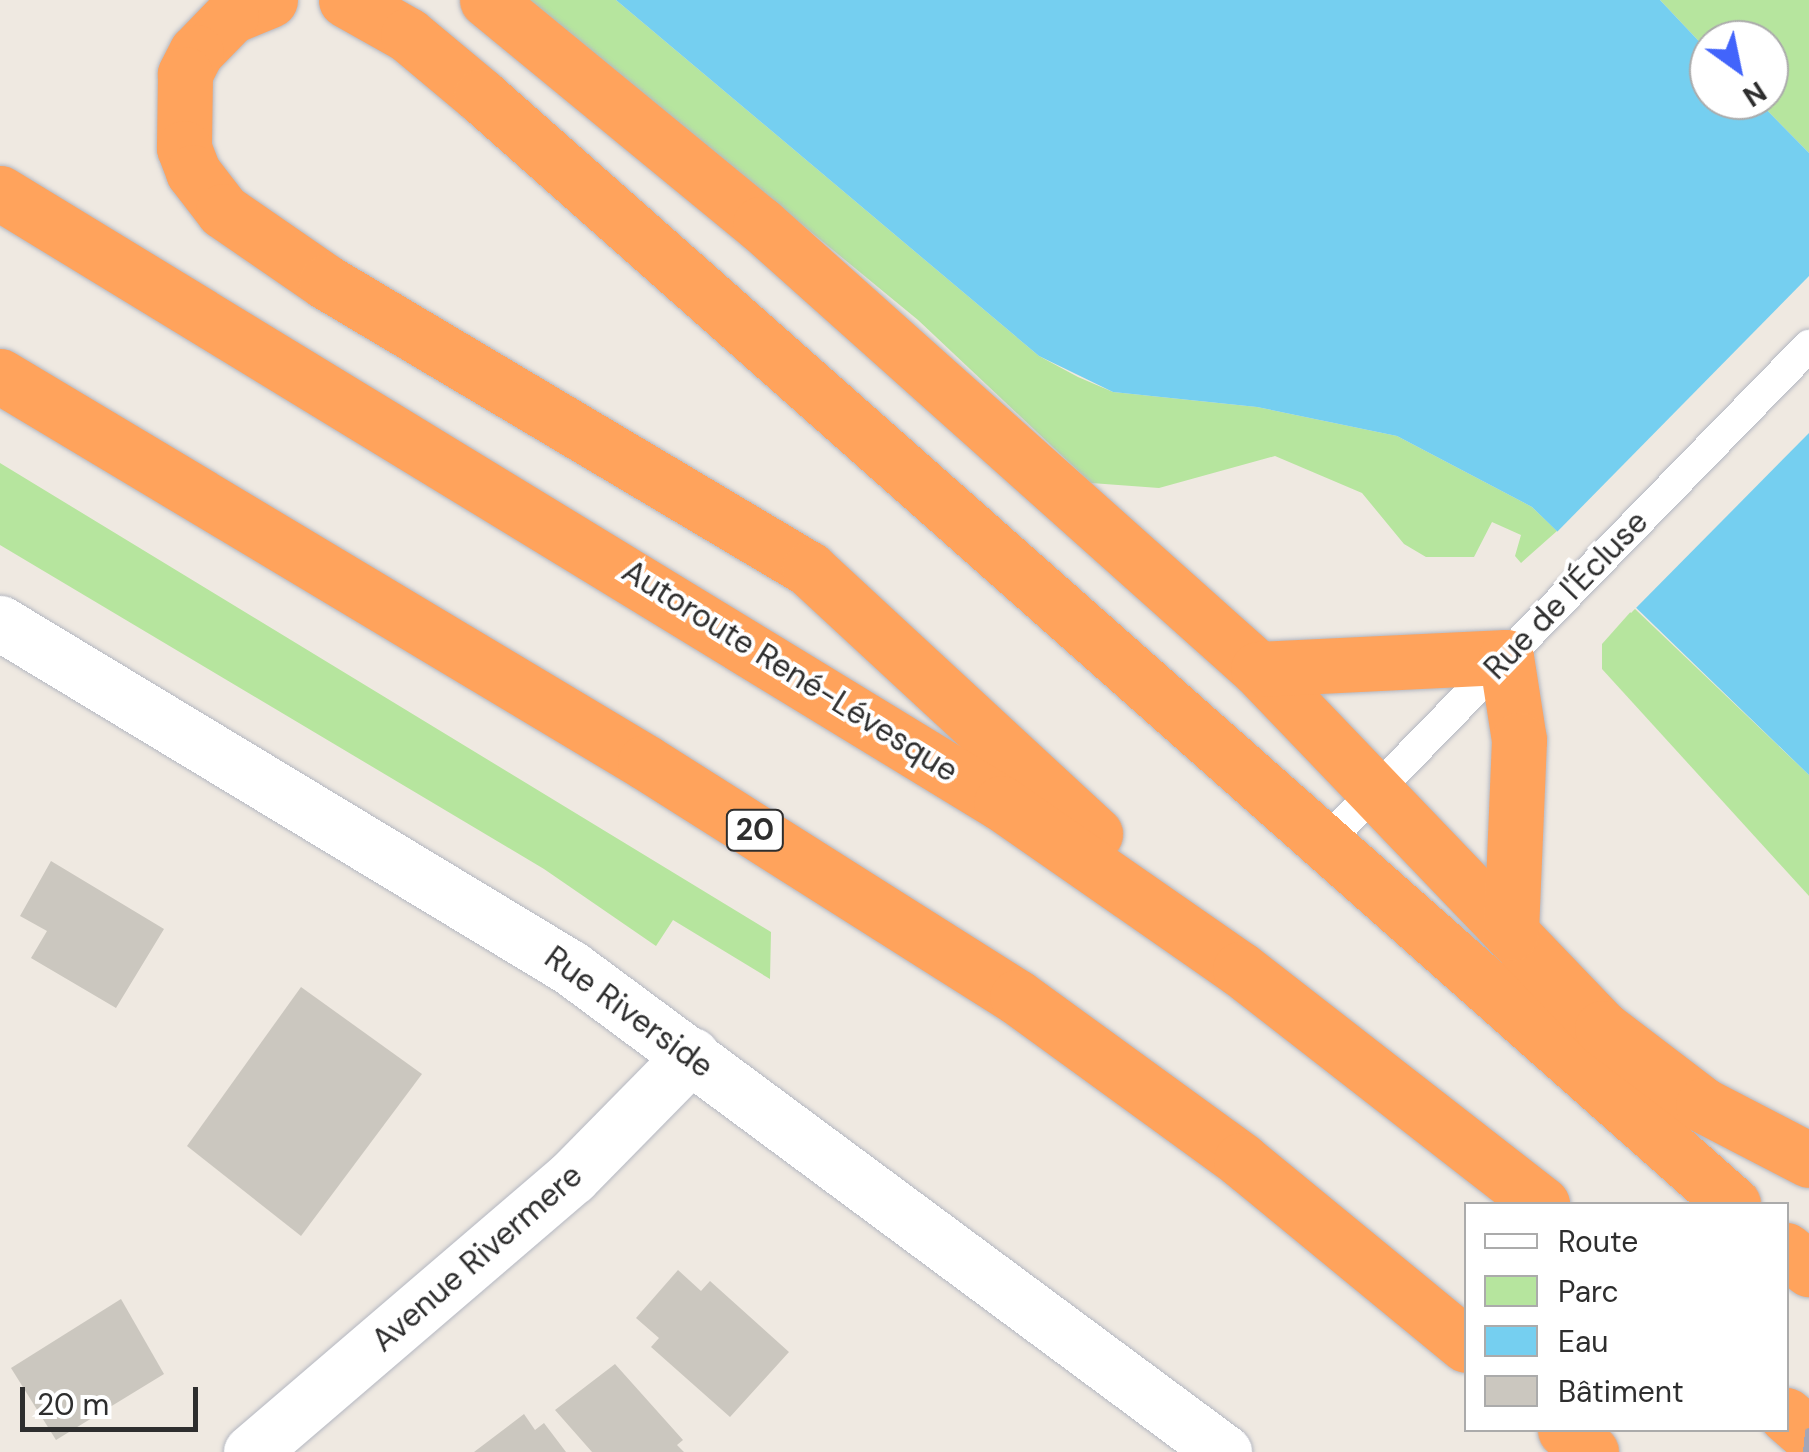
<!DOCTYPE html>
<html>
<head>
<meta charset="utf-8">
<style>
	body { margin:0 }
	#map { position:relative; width:1809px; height:1452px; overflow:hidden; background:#efe9e1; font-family:"DM Sans",sans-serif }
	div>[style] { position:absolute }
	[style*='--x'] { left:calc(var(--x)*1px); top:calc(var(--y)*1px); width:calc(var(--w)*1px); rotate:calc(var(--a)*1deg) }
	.green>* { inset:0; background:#b6e59e }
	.water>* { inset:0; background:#75cff0 }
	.pier>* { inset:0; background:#efe9e1 }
	.building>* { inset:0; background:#cbc7bf }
	.roads { filter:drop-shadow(0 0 2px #b4b7c1) drop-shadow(0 0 2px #b4b7c1) }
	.service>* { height:32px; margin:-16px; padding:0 16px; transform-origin:16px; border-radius:16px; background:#fff }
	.minor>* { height:55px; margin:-27.5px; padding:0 27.5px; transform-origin:27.5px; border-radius:27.5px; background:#fff }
	.tertiary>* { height:55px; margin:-27.5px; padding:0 27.5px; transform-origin:27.5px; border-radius:27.5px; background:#fff }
	.motorway>* { height:55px; margin:-27.5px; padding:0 27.5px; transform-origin:27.5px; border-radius:27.5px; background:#ffa35c }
	.rail>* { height:8px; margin:-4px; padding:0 4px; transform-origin:4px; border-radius:4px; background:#a3a6b8 }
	span { translate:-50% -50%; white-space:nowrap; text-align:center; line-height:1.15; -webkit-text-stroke:8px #fff; paint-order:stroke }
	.shield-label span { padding:2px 8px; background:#fff; border:2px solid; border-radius:8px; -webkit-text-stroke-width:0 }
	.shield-label { font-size:30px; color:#2e2e2e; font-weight:700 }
	.street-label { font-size:32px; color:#2e2e2e }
	.legend { position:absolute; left:1464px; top:1202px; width:325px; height:230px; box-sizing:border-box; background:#fff; border:2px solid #ababab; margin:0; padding:12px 18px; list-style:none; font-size:30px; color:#2e2e2e }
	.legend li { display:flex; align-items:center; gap:20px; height:50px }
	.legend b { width:50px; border:2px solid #ababab }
	.north { position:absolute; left:1689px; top:20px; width:100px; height:100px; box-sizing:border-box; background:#fff; border:2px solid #ababab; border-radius:50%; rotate:147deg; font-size:28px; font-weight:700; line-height:40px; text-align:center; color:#2e2e2e }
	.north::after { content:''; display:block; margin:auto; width:35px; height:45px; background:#4264fb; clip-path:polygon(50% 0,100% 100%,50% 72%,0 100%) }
	.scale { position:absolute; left:20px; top:1387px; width:178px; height:45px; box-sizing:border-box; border:5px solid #2e2e2e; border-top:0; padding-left:12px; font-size:30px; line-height:35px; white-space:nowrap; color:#2e2e2e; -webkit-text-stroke:8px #fff; paint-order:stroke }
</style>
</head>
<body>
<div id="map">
	<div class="green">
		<div style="clip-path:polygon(529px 0,616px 0,1039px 356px,1078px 377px,1113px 392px,1257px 407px,1397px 436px,1532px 507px,1557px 531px,1521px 563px,1515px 556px,1521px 535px,1492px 522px,1474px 557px,1426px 557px,1404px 544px,1362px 493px,1275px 456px,1159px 488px,1091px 483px,918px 320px)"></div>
		<div style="clip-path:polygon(1660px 0,1809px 0,1809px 153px,1757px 100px,1769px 100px,1769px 40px,1709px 40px,1709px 52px)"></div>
		<div style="clip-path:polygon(0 463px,771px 932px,770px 979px,673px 920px,656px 946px,544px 869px,0 545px)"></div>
		<div style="clip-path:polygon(1634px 608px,1809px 775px,1809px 896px,1602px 669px,1602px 644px)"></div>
	</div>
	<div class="water">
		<div style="clip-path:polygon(616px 0,1660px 0,1709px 52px,1709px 100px,1757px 100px,1809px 153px,1809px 775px,1532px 507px,1397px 436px,1257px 407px,1113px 392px,1039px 356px)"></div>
	</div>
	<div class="pier">
		<div style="clip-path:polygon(1809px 276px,1809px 433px,1631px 613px,1554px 535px)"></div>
	</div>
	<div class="building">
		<div style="clip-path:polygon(51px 861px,164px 929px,116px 1008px,31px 958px,47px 931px,20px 916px)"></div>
		<div style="clip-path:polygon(301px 987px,422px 1074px,301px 1236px,187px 1146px)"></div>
		<div style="clip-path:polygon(678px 1270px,701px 1291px,710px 1281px,789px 1352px,730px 1417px,651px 1347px,659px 1338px,636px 1318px)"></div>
		<div style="clip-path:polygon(121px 1299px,164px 1374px,56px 1440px,11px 1368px)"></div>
		<div style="clip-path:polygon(615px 1364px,683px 1440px,677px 1445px,684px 1452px,592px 1452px,555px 1410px)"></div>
		<div style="clip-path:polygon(524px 1414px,535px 1430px,544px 1423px,566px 1452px,474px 1452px)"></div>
	</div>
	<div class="roads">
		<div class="service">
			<div style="--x:1323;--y:845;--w:697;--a:-45.76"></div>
		</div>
		<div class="minor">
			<div style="--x:251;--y:1452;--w:423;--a:-40.6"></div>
			<div style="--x:572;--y:1177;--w:171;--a:-45.5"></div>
		</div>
		<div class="tertiary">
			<div style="--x:0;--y:623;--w:667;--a:31.14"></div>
			<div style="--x:571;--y:968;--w:813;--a:36.55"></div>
		</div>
		<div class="motorway">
			<div style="--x:270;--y:0;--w:42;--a:157.7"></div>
			<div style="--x:231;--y:16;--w:50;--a:134.2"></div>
			<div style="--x:196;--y:52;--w:25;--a:117"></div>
			<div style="--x:185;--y:74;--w:74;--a:90.8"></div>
			<div style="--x:184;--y:148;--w:26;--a:69"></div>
			<div style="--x:193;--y:172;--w:49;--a:52.4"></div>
			<div style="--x:223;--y:211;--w:125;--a:34.6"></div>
			<div style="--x:326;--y:282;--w:562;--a:30.72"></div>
			<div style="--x:809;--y:569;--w:390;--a:42.8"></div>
			<div style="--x:346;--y:0;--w:71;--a:29.4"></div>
			<div style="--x:408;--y:35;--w:95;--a:39.9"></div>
			<div style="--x:481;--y:96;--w:1672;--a:41.51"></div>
			<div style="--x:487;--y:0;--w:353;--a:39.4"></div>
			<div style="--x:760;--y:224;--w:668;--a:41.78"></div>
			<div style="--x:1258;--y:669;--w:497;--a:46.2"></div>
			<div style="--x:1602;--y:1028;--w:127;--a:37.3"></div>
			<div style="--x:1703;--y:1105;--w:119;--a:27.4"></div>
			<div style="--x:0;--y:193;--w:1172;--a:31.36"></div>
			<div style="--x:1001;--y:803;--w:291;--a:34.8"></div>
			<div style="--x:1240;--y:969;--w:383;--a:37.9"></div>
			<div style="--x:0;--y:376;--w:752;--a:30.9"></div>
			<div style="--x:645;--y:762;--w:440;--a:32.3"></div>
			<div style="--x:1017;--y:997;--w:277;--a:36"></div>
			<div style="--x:1241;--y:1160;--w:291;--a:39.4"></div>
			<div style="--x:1258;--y:669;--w:248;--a:-2.8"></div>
			<div style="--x:1506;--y:657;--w:84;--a:81.1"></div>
			<div style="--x:1519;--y:740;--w:193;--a:92.4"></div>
			<div style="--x:1786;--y:1250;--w:30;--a:40"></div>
			<div style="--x:1786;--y:1415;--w:30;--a:41"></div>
			<div style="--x:1565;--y:1430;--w:34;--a:40"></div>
		</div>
	</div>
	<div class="rail">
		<div style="--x:1807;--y:1452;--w:20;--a:-84"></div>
	</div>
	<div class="shield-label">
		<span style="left:755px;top:830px">20</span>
	</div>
	<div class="street-label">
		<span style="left:1566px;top:595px;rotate:-46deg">Rue de l'Écluse</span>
		<span style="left:790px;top:671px;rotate:32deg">Autoroute René-Lévesque</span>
		<span style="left:629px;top:1012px;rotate:36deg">Rue Riverside</span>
		<span style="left:477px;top:1258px;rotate:-41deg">Avenue Rivermere</span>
	</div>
	<ul class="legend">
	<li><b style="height:12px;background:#fff"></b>Route</li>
	<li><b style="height:28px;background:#b6e59e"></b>Parc</li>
	<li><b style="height:28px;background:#75cff0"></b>Eau</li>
	<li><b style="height:28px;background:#cbc7bf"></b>Bâtiment</li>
	</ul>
	<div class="north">N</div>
	<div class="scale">20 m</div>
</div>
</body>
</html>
